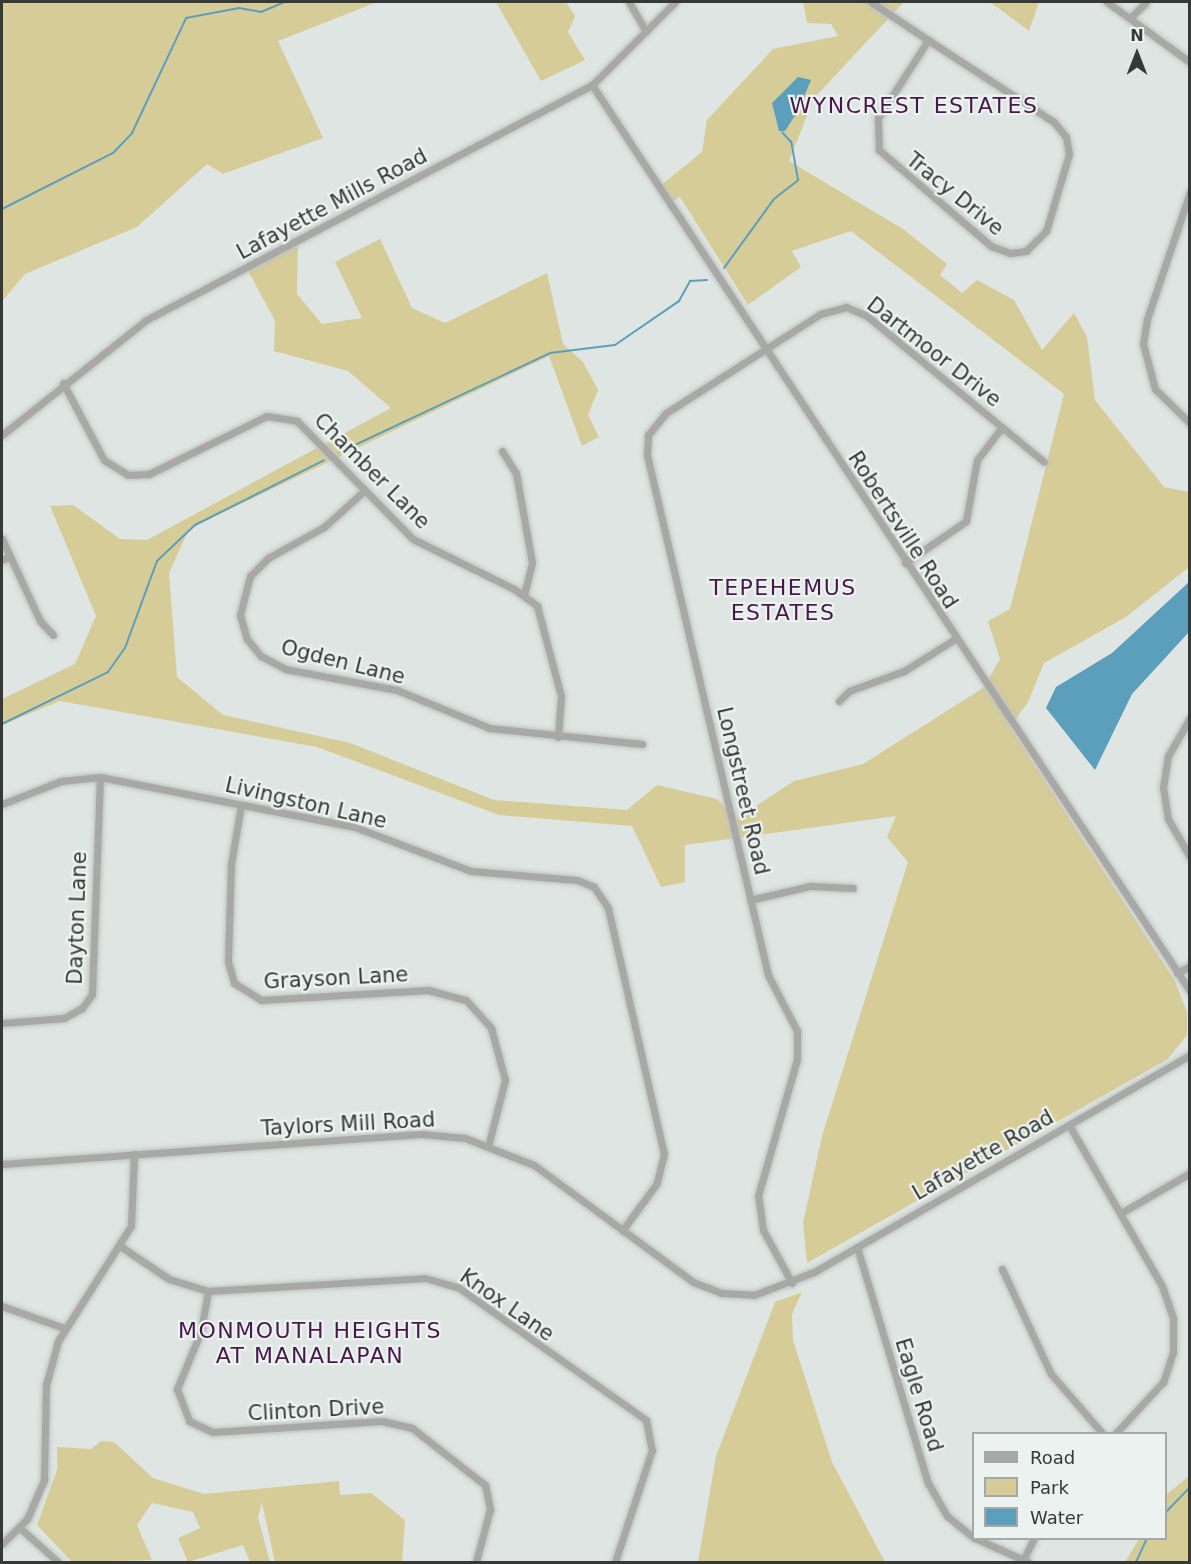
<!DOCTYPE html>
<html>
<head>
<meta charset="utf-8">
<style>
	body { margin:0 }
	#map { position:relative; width:1191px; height:1564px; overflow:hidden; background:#dfe5e2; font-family:"DejaVu Sans",sans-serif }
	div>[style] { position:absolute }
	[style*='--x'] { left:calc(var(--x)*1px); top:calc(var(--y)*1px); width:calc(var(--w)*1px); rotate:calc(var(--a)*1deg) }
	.green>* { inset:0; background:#d6cc98 }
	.water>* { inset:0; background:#5b9fbc }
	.stream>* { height:2px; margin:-1px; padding:0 1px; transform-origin:1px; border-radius:1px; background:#5b9fbc }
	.roads { filter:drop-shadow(0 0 2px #bdc3c0) drop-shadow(0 0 2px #bdc3c0) }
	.minor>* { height:7px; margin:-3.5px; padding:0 3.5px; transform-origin:3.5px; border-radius:3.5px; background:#a8a9a7 }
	span { translate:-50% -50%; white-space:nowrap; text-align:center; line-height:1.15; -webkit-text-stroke:4.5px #ecf2ef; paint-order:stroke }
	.street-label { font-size:21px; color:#373938 }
	.neighbourhood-label { font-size:22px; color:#46194b; letter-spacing:1.5px }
	.frame { position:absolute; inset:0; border:3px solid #373938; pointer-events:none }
	.legend { position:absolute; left:972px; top:1432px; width:195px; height:108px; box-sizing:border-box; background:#ecf2ef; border:2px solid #a4a8a6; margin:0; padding:8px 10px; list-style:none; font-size:18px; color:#373938 }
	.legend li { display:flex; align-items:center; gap:12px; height:30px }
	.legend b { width:30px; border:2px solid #a4a8a6 }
	.north { position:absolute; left:1107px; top:24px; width:60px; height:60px; -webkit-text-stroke:4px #ecf2ef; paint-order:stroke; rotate:0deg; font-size:16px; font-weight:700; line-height:24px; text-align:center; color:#373938 }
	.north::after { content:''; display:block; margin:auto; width:21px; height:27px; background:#373938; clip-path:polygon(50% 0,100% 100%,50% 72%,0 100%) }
</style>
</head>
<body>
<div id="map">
	<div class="green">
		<div style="clip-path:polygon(2px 2px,377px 2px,278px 41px,323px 138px,223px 174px,207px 164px,137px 227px,25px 274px,2px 301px)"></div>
		<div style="clip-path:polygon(496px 2px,566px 2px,575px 16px,568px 32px,585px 60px,541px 81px)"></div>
		<div style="clip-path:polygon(803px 2px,904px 2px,814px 98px,789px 161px,903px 229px,947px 264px,940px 275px,962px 293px,977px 280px,1014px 300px,1042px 350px,1074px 313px,1087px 337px,1095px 400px,1164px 487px,1189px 492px,1189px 567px,1126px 617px,1044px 663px,1028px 702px,1010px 727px,1175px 981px,1187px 1012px,1187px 1035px,1168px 1059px,807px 1263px,803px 1223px,822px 1136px,908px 862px,887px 837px,896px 816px,685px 845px,685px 882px,661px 887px,632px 826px,499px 815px,317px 747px,60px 701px,2px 725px,2px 699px,75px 664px,96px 616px,50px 506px,73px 505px,120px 539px,147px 540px,391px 408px,348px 371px,274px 351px,275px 321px,245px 265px,298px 241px,297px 294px,322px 324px,362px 318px,335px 262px,380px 239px,412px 308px,445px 323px,547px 273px,563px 344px,583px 362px,598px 390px,588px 415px,599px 437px,582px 446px,549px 356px,189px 529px,169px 573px,177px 677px,223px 715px,350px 743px,494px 800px,627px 810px,657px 785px,717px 799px,736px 819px,794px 781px,863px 764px,983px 688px,1000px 659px,988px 621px,1010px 609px,1064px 394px,851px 231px,792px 251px,801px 267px,748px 305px,680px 197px,671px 202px,660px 186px,702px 152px,707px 120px,773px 49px,838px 36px,831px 24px,807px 23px)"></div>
		<div style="clip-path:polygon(990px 2px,1039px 2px,1029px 31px)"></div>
		<div style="clip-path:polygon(802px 1292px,792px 1314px,793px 1340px,832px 1462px,885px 1562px,698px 1562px,716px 1456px,775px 1302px)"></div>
		<div style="clip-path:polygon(101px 1441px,114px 1442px,153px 1478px,204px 1494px,339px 1481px,340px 1495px,371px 1493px,405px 1520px,402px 1562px,275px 1562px,262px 1503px,258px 1517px,270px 1562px,250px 1562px,243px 1545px,188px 1562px,178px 1538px,200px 1528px,193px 1512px,152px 1503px,137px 1525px,152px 1560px,72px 1562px,37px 1525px,57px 1470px,57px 1447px,91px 1449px)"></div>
		<div style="clip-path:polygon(1189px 1476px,1189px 1562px,1125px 1562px,1139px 1539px,1166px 1538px,1166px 1495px)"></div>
	</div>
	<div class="water">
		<div style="clip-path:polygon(798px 77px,811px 80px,798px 111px,785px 131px,779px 131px,772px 103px)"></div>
		<div style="clip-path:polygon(1189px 582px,1189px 632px,1132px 694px,1095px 770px,1046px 708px,1056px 687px,1112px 653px)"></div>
	</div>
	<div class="stream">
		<div style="--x:2;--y:209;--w:124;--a:-26.8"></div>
		<div style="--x:113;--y:153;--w:28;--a:-46"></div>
		<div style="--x:132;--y:133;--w:127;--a:-64.8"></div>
		<div style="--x:186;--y:18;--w:54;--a:-10.7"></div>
		<div style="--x:239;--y:8;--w:22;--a:10"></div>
		<div style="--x:261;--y:12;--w:26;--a:-23"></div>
		<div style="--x:724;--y:268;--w:85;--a:-54.1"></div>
		<div style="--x:774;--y:199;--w:31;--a:-38"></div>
		<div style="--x:798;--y:180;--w:39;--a:-100"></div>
		<div style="--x:791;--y:142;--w:13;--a:-132"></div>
		<div style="--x:340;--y:452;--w:232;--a:-25.2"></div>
		<div style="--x:550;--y:353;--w:65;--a:-7"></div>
		<div style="--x:615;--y:345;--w:78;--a:-34.5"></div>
		<div style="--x:679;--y:301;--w:23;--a:-61"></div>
		<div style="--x:690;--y:281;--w:17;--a:-3"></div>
		<div style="--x:2;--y:724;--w:118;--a:-26.1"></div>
		<div style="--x:108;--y:672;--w:29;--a:-55"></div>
		<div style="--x:125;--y:648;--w:93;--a:-69.8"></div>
		<div style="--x:157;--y:561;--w:52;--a:-43.5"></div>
		<div style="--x:195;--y:525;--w:144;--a:-26.7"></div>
		<div style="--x:1166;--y:1512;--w:35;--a:-46"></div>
		<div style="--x:1136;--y:1562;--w:26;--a:-65"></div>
	</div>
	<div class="roads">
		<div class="minor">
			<div style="--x:629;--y:2;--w:34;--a:60"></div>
			<div style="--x:871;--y:2;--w:69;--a:33.7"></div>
			<div style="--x:1107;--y:2;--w:102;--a:35.9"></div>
			<div style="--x:1131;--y:17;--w:21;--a:-45"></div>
			<div style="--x:928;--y:40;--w:150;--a:33.1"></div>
			<div style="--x:1054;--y:122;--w:19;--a:51"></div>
			<div style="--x:1066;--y:137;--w:17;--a:80"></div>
			<div style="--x:1069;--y:154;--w:80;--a:106.6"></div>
			<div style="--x:1046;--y:231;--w:28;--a:135"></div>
			<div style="--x:1026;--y:251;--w:16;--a:173"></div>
			<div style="--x:1010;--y:253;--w:20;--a:-160"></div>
			<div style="--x:991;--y:246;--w:148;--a:-139.4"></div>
			<div style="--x:879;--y:150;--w:32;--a:-92"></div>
			<div style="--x:878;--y:118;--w:93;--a:-57.3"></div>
			<div style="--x:592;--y:85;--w:1086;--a:56.57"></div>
			<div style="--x:1190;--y:192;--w:134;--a:108.7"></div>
			<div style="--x:1147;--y:319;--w:25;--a:99"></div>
			<div style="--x:1143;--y:344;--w:47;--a:75.1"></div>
			<div style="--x:1155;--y:389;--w:49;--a:44.2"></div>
			<div style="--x:63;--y:383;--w:87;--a:62"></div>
			<div style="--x:104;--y:460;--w:28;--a:32"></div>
			<div style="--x:128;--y:475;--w:21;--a:-3"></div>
			<div style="--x:149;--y:474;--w:131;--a:-26.2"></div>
			<div style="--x:267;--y:416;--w:30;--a:9"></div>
			<div style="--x:297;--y:421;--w:165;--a:45.5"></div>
			<div style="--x:413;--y:539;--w:113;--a:26.3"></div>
			<div style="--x:514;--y:589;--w:29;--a:36"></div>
			<div style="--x:537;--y:606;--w:93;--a:75.1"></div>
			<div style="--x:561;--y:696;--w:41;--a:94.2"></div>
			<div style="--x:2;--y:435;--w:184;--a:-38.6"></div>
			<div style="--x:146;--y:320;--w:504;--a:-27.79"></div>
			<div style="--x:592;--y:85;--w:117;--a:-45"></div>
			<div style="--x:502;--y:451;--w:26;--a:58"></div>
			<div style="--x:516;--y:473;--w:91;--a:79.9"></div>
			<div style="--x:532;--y:563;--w:32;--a:104"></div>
			<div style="--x:364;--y:491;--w:54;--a:138"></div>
			<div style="--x:324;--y:527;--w:64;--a:151"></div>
			<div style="--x:268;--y:558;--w:25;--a:135"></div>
			<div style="--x:250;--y:576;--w:40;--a:104.4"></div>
			<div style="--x:240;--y:615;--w:25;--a:74"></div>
			<div style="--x:247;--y:639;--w:22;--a:51"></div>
			<div style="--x:261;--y:656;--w:27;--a:28"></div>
			<div style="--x:285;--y:669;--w:114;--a:10.6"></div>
			<div style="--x:397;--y:690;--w:100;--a:22.4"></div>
			<div style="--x:489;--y:728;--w:154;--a:6"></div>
			<div style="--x:2;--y:539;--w:90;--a:65.1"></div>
			<div style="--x:40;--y:621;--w:19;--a:47"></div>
			<div style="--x:2;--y:560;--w:9;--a:-27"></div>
			<div style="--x:905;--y:563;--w:74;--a:-34.5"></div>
			<div style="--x:966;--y:521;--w:62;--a:-79.8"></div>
			<div style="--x:977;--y:460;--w:41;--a:-52.9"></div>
			<div style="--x:839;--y:701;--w:14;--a:-45"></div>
			<div style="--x:849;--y:691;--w:59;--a:-20"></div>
			<div style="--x:904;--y:671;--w:60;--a:-32.1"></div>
			<div style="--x:1190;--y:718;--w:44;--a:120.1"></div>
			<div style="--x:1168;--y:756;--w:31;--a:99"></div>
			<div style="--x:1163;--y:787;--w:32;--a:81"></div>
			<div style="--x:1168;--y:819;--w:44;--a:59.9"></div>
			<div style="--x:2;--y:804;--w:63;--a:-21.3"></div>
			<div style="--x:61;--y:781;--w:39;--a:-6"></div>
			<div style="--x:100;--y:777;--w:260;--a:11.1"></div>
			<div style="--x:355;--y:827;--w:124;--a:20.8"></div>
			<div style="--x:471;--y:871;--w:106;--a:4.9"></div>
			<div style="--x:577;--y:880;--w:18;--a:22"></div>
			<div style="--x:594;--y:887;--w:25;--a:56"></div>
			<div style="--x:608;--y:908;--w:252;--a:77.2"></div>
			<div style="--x:664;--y:1154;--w:30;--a:104"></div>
			<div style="--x:657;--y:1183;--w:59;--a:126.1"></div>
			<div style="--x:241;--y:805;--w:60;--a:99.6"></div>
			<div style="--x:231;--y:864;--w:98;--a:91.8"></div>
			<div style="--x:228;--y:962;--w:22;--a:74"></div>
			<div style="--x:234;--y:983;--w:32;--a:32"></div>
			<div style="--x:261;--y:1000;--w:167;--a:-3.4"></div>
			<div style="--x:428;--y:990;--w:39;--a:15"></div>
			<div style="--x:466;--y:1000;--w:38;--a:48"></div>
			<div style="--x:491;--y:1028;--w:54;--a:74.9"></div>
			<div style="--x:505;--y:1080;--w:65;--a:104.3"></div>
			<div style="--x:750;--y:900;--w:62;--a:-13.1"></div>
			<div style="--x:810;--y:886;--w:43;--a:2.7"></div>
			<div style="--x:1177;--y:973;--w:15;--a:-28"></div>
			<div style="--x:2;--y:1023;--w:62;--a:-4.6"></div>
			<div style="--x:64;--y:1018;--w:21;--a:-29"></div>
			<div style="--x:82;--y:1008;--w:17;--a:-54"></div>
			<div style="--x:92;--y:994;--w:217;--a:-87.9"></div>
			<div style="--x:1069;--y:1125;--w:186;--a:60"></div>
			<div style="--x:1162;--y:1286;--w:34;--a:71"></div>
			<div style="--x:1173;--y:1318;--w:34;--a:90"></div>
			<div style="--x:1173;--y:1352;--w:32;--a:108"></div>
			<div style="--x:1163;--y:1382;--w:71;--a:132.7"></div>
			<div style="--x:2;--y:1164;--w:420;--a:-4.1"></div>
			<div style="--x:421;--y:1134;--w:44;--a:5.2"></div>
			<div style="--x:465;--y:1138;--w:74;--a:21.4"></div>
			<div style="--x:534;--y:1165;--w:197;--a:36.3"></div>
			<div style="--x:693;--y:1282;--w:30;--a:21"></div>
			<div style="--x:721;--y:1293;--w:33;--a:3"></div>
			<div style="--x:754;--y:1295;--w:64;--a:-21"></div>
			<div style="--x:814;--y:1272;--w:434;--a:-30"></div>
			<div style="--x:1121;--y:1213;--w:80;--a:-30.1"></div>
			<div style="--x:120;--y:1246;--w:59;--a:34"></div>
			<div style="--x:169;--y:1279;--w:41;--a:17.1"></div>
			<div style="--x:208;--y:1291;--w:217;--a:-3.4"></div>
			<div style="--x:425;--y:1278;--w:35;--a:16"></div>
			<div style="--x:459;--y:1288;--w:229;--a:35.2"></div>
			<div style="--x:646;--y:1420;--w:31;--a:79"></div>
			<div style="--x:652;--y:1450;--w:118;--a:108.3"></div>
			<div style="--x:857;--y:1247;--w:246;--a:73.3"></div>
			<div style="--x:928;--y:1483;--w:38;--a:60"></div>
			<div style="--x:947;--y:1516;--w:35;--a:39"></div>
			<div style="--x:1002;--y:1269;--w:116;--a:65"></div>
			<div style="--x:1051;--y:1374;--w:79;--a:49.1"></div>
			<div style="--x:792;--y:1283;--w:60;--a:-118.7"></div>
			<div style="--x:763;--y:1230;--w:34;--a:-98"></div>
			<div style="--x:758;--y:1196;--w:142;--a:-74.1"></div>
			<div style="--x:797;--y:1059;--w:28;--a:-90"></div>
			<div style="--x:797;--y:1031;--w:63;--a:-117.4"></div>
			<div style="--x:768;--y:975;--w:534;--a:-103.1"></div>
			<div style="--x:647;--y:455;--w:20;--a:-87"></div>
			<div style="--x:648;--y:435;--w:28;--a:-51"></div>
			<div style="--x:666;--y:413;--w:183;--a:-32.7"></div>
			<div style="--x:820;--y:314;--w:27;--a:-15"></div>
			<div style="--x:846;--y:307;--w:23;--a:23"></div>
			<div style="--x:867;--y:316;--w:229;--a:39.5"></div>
			<div style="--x:208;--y:1291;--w:41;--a:99.9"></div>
			<div style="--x:201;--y:1331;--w:63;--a:112.5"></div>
			<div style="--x:177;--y:1389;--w:34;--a:69"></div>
			<div style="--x:189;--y:1421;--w:26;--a:25"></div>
			<div style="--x:213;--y:1432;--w:169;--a:-3.7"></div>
			<div style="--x:382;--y:1421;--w:31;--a:13"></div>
			<div style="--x:412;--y:1428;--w:93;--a:38"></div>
			<div style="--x:485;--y:1485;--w:25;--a:78"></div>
			<div style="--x:490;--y:1509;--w:55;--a:104.8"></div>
			<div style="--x:2;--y:1306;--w:66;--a:19.5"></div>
			<div style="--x:20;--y:1528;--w:51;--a:41.8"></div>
			<div style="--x:975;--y:1538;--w:58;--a:24.4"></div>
			<div style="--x:2;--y:1544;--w:35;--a:-45"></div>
			<div style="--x:27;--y:1519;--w:43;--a:-66.4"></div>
			<div style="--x:44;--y:1480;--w:95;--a:-88.8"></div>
			<div style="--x:46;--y:1385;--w:46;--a:-74.7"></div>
			<div style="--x:58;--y:1341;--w:136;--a:-57.6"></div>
			<div style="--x:131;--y:1226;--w:72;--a:-87.6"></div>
			<div style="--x:1023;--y:1560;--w:25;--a:-63"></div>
		</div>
	</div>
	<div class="street-label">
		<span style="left:955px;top:194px;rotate:39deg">Tracy Drive</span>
		<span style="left:332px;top:204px;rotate:-28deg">Lafayette Mills Road</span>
		<span style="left:934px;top:352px;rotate:38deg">Dartmoor Drive</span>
		<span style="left:372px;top:471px;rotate:45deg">Chamber Lane</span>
		<span style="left:903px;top:530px;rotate:57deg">Robertsville Road</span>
		<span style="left:343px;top:662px;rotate:14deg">Ogden Lane</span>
		<span style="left:743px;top:791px;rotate:77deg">Longstreet Road</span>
		<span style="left:306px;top:803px;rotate:13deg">Livingston Lane</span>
		<span style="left:77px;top:918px;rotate:-88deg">Dayton Lane</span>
		<span style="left:336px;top:978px;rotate:-3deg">Grayson Lane</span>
		<span style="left:348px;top:1124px;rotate:-3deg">Taylors Mill Road</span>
		<span style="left:983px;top:1155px;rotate:-30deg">Lafayette Road</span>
		<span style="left:507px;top:1305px;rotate:35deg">Knox Lane</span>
		<span style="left:919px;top:1395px;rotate:73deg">Eagle Road</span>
		<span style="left:316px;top:1410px;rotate:-3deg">Clinton Drive</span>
	</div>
	<div class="neighbourhood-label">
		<span style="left:914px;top:106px">WYNCREST ESTATES</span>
		<span style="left:783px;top:600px">TEPEHEMUS<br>ESTATES</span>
		<span style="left:310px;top:1343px">MONMOUTH HEIGHTS<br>AT MANALAPAN</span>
	</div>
	<div class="frame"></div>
	<ul class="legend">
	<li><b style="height:8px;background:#a8a9a7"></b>Road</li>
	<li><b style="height:16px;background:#d6cc98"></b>Park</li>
	<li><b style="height:16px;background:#5b9fbc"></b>Water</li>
	</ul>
	<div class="north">N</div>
</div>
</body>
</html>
